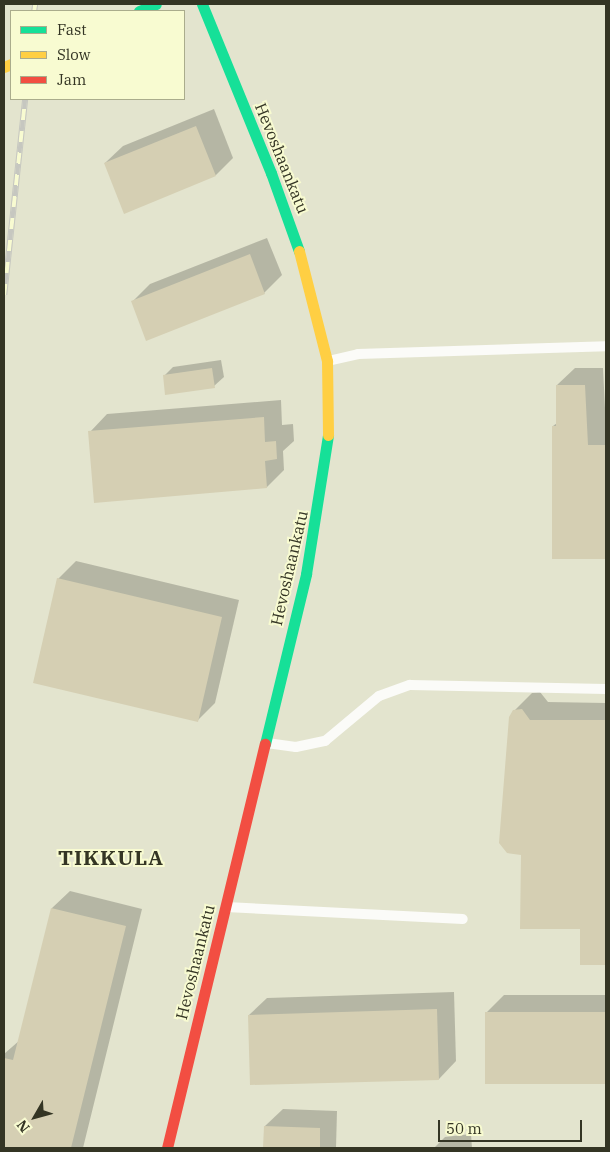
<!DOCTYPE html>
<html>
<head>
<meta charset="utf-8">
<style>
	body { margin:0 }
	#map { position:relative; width:610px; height:1152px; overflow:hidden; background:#e3e4ce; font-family:"IBM Plex Serif",serif }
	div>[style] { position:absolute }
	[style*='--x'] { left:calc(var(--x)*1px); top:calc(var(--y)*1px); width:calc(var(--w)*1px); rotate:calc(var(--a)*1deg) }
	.shadow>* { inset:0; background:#0003 }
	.building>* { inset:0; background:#d5cfb3 }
	.lane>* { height:10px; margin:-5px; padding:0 5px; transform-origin:5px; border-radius:5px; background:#fbfbf8 }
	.fast>* { height:11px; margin:-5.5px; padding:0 5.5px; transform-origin:5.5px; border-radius:5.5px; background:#16e098 }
	.slow>* { height:11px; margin:-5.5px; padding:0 5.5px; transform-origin:5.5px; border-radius:5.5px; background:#ffcf43 }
	.jam>* { height:11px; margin:-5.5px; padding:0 5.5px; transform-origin:5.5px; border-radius:5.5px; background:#f24e42 }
	.rail>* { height:5.5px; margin-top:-2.75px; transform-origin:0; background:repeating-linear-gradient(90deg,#f8fbd1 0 11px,#c6c7c0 0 22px); box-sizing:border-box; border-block:1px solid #c6c7c0 }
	span { translate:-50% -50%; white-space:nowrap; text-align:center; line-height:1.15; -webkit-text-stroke:4px #f8fbd1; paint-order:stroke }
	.street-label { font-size:16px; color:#343524 }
	.district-label { font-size:21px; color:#343524; font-weight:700; letter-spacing:1px }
	.frame { position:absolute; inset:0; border:5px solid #343524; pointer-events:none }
	.legend { position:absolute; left:10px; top:10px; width:175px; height:90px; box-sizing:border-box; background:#f8fbd1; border:1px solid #aaac8c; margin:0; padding:6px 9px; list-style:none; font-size:15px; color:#343524 }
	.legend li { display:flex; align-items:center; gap:10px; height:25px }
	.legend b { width:25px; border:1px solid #aaac8c }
	.north { position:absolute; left:10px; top:1092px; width:50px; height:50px; -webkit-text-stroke:4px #f8fbd1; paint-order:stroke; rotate:232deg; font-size:14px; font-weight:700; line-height:20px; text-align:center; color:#343524 }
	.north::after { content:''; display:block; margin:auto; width:18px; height:22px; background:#343524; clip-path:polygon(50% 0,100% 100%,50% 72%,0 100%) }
	.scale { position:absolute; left:438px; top:1120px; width:144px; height:22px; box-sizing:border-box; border:2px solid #343524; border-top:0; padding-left:6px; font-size:15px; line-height:18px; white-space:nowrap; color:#343524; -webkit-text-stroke:4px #f8fbd1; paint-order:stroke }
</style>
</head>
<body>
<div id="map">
	<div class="shadow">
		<div style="clip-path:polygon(214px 109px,233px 158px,216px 175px,105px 163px,123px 146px)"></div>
		<div style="clip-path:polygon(267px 238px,282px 275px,264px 293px,132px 302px,150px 284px)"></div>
		<div style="clip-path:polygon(221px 360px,224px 377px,214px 386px,164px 376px,173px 367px)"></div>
		<div style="clip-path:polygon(575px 368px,603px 368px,606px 428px,606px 558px,553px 558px,553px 426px,557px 423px,557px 385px)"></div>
		<div style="clip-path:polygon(281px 400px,282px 425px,293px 424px,294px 441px,283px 451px,284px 470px,267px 487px,90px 432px,107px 414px)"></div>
		<div style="clip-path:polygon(76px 561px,239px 600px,215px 703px,198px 720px,58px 579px)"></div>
		<div style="clip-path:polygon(540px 692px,548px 702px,606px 703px,606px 964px,582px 963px,582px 928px,522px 854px,514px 711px,532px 693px)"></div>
		<div style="clip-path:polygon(70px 891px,142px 909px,83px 1148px,4px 1148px,4px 1054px,20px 1040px,52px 908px)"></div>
		<div style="clip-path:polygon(454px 992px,456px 1061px,439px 1079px,249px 1015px,267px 998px)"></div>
		<div style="clip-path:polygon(504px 995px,606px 995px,606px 1083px,487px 1083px,486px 1013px)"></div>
		<div style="clip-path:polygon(283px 1109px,337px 1111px,336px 1148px,264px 1148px,265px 1126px)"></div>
		<div style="clip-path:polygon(471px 1134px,472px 1148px,434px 1148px,445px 1137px)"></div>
	</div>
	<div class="building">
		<div style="clip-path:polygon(196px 126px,216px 176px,124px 214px,104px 163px)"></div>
		<div style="clip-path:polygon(250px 254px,265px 294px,146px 341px,131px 301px)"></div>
		<div style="clip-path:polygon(212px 368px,215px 388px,165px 395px,163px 375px)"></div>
		<div style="clip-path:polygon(556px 385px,585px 385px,588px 445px,606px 445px,606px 559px,552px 559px,552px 426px,556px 426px)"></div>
		<div style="clip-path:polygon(264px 417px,265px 442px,276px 441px,277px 459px,265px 461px,267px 488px,94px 503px,88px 431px)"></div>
		<div style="clip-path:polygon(57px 578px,222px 617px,198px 722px,33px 683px)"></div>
		<div style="clip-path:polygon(522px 709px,530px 720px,606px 720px,606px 965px,580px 965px,580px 929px,520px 929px,521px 855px,507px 853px,499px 843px,509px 717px,513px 710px)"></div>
		<div style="clip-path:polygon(51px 908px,126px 926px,71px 1148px,4px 1148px,4px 1058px,13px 1060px)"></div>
		<div style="clip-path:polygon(437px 1009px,439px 1080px,250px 1085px,248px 1015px)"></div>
		<div style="clip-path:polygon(485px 1012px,606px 1012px,606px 1084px,485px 1084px)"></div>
		<div style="clip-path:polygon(264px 1126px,320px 1128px,320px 1148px,263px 1148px)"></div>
	</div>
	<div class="lane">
		<div style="--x:328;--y:361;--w:31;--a:-13"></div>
		<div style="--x:358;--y:354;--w:248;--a:-1.8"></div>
		<div style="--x:267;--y:743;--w:29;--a:8"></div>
		<div style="--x:296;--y:747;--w:30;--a:-12"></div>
		<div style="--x:325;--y:741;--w:70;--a:-39.8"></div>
		<div style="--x:379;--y:696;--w:33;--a:-20"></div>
		<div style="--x:410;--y:685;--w:196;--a:1.2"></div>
		<div style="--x:226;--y:907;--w:237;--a:2.9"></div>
	</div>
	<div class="fast">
		<div style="--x:202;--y:4;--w:183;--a:67.8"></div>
		<div style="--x:271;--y:173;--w:83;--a:70.3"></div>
		<div style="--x:139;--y:11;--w:18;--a:-22"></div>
		<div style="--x:265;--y:744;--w:175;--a:-76.4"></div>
		<div style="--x:306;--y:574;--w:141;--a:-81"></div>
	</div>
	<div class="slow">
		<div style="--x:4;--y:67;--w:8;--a:-23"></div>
		<div style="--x:299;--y:251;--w:114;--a:75.7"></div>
		<div style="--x:327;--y:361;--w:74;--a:89.2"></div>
	</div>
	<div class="jam">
		<div style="--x:167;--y:1148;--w:416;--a:-76.4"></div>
	</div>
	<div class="rail">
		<div style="--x:34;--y:11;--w:7;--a:-82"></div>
		<div style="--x:4;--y:295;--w:197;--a:-83.9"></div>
	</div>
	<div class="street-label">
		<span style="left:282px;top:158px;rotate:68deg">Hevoshaankatu</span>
		<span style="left:289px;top:568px;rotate:-77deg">Hevoshaankatu</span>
		<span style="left:195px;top:962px;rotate:-76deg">Hevoshaankatu</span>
	</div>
	<div class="district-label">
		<span style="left:111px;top:857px">TIKKULA</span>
	</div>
	<div class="frame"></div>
	<ul class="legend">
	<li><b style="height:6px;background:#16e098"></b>Fast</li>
	<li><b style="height:6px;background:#ffcf43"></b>Slow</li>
	<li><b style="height:6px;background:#f24e42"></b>Jam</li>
	</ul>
	<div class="north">N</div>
	<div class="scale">50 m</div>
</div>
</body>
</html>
